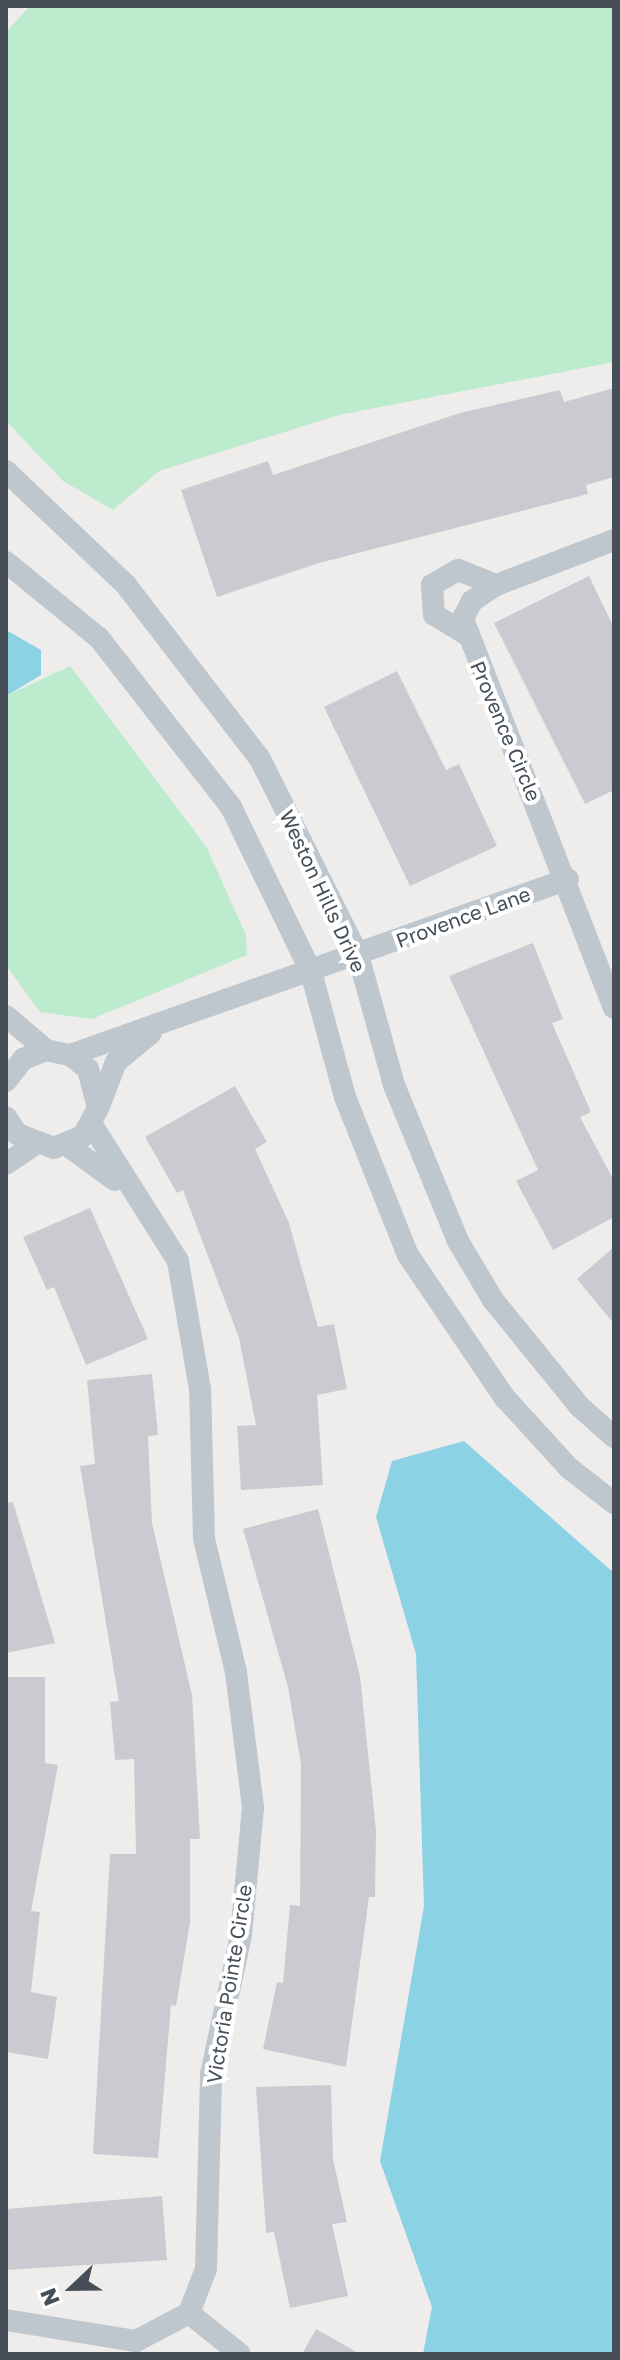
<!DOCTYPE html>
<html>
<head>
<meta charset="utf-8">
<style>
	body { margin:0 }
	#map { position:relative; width:620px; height:2360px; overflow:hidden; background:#efecec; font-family:"Golos Text",sans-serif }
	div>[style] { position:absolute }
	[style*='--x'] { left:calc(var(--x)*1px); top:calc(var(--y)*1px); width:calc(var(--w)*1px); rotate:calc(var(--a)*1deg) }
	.green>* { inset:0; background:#bcebce }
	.water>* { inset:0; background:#8bd2e5 }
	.building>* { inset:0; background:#cacbd1 }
	.minor>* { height:22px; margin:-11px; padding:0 11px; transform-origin:11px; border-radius:11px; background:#bec6ce }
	span { translate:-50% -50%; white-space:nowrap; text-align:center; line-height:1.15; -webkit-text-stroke:8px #fff; paint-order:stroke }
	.street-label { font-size:20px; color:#464f58 }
	.frame { position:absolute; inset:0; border:8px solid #464f58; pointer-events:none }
	.north { position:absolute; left:32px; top:2248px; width:80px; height:80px; -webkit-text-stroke:6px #fff; paint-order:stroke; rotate:248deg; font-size:22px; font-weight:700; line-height:32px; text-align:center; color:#464f58 }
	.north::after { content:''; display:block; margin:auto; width:28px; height:36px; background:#464f58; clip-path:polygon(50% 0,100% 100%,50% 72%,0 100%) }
</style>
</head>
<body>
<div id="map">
	<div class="green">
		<div style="clip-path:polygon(30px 6px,614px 6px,614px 362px,339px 415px,159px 471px,113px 510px,63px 481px,6px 421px,6px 32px)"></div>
		<div style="clip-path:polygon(70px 666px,206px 846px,246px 935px,247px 955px,92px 1019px,40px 1012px,6px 965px,6px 696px)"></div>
	</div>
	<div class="water">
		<div style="clip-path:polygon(6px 630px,41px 650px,41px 675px,6px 696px)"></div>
		<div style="clip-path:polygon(464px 1441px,614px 1573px,614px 2354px,423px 2354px,432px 2307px,380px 2161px,424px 1906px,416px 1654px,376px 1517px,392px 1461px)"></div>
	</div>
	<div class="building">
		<div style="clip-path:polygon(614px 388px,614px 477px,586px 485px,588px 494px,319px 563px,217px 597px,181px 490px,268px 461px,273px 475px,460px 413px,560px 390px,564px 402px)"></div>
		<div style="clip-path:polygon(589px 576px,614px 628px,614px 790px,585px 804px,494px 623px)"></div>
		<div style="clip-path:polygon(397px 671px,446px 770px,459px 764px,497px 846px,410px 886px,324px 707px)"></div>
		<div style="clip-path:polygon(533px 943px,563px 1019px,552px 1023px,591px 1112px,580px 1117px,614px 1181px,614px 1217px,553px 1250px,516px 1181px,538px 1170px,449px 976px)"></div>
		<div style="clip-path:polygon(235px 1086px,267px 1142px,255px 1149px,289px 1223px,318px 1327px,334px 1324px,347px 1389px,317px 1395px,323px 1485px,241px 1490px,237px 1426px,256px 1425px,239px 1338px,183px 1190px,177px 1193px,145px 1137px)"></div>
		<div style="clip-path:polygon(90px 1208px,148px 1339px,86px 1365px,54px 1287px,47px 1290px,23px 1237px)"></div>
		<div style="clip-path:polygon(614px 1247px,614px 1324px,577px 1279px)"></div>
		<div style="clip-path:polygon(152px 1374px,158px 1435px,148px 1436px,152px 1523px,192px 1695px,200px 1839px,190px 1839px,190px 1922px,176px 2006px,171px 2005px,158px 2158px,93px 2154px,110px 1854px,136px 1854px,134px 1759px,115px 1760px,110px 1702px,119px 1701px,80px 1466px,95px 1464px,87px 1380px)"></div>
		<div style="clip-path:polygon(13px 1502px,55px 1643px,6px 1653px,6px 1503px)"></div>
		<div style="clip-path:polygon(318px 1509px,360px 1676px,376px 1830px,375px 1897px,369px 1897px,346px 2067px,263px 2049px,277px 1982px,283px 1983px,290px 1905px,300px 1906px,301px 1764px,288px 1687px,243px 1529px)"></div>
		<div style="clip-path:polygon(6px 1677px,45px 1677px,45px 1763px,58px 1765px,31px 1911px,40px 1912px,31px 1992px,57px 1997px,48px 2059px,6px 2052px)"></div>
		<div style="clip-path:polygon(331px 2085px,333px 2159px,347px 2222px,332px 2224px,348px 2296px,290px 2308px,274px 2232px,266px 2233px,256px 2087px)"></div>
		<div style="clip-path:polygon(162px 2196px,167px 2260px,6px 2270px,6px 2209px)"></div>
		<div style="clip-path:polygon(316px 2329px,360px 2354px,302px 2354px)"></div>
	</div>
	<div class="minor">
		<div style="--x:6;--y:471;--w:166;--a:43.5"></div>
		<div style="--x:126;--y:585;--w:220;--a:52.4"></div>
		<div style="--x:260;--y:759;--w:219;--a:63.4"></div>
		<div style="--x:358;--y:955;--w:135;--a:74.5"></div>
		<div style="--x:394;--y:1085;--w:169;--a:67.7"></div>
		<div style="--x:458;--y:1241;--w:69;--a:59.3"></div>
		<div style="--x:493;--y:1300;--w:136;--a:50.9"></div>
		<div style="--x:579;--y:1406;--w:47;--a:41.5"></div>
		<div style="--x:614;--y:540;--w:126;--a:159.1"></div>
		<div style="--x:496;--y:585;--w:29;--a:146"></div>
		<div style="--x:472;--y:601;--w:20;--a:117"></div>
		<div style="--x:463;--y:619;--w:417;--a:68.8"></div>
		<div style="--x:6;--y:562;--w:120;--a:39.3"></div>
		<div style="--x:99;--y:638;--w:214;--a:52"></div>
		<div style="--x:231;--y:807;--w:183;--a:64.1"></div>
		<div style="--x:311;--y:972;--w:130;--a:74.8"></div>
		<div style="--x:345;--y:1097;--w:170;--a:68.3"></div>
		<div style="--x:408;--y:1255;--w:173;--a:55.9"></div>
		<div style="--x:505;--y:1398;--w:95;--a:47.6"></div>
		<div style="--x:569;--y:1468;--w:57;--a:37.9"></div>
		<div style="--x:466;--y:634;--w:37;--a:-149"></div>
		<div style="--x:434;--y:615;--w:30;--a:-94"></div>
		<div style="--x:432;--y:585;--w:30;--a:-30"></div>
		<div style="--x:458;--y:570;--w:41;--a:21.5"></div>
		<div style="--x:6;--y:1016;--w:52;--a:40.4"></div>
		<div style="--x:70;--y:1055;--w:528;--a:-19.46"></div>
		<div style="--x:6;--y:1081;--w:28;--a:-52"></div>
		<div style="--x:23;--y:1059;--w:25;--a:-21"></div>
		<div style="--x:46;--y:1050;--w:25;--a:12"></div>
		<div style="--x:70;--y:1055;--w:23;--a:38"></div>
		<div style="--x:88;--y:1069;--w:40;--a:75.6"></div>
		<div style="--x:98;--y:1108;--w:32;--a:118"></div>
		<div style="--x:83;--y:1136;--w:31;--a:158"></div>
		<div style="--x:54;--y:1148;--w:40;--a:-159"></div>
		<div style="--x:17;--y:1134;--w:20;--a:-123"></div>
		<div style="--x:99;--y:1106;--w:47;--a:-68.9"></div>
		<div style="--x:116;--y:1062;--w:45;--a:-39.6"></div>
		<div style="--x:67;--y:1145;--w:59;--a:36.1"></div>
		<div style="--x:6;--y:1164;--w:34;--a:-34"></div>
		<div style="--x:189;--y:2313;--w:65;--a:38.8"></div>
		<div style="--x:6;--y:2320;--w:132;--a:9.2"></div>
		<div style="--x:136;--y:2341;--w:60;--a:-27.8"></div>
		<div style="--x:189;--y:2313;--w:47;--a:-68.9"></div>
		<div style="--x:206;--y:2269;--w:195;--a:-88.5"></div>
		<div style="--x:211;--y:2074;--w:142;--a:-77.8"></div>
		<div style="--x:241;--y:1935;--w:129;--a:-84.6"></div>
		<div style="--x:253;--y:1807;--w:136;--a:-97.2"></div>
		<div style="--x:236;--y:1672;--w:137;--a:-103.5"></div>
		<div style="--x:204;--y:1539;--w:150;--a:-91.5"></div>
		<div style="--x:200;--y:1389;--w:130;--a:-99.8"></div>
		<div style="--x:178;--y:1261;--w:161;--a:-122.3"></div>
	</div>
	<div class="street-label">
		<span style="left:506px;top:731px;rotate:67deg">Provence Circle</span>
		<span style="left:323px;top:891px;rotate:65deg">Weston Hills Drive</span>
		<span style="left:463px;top:917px;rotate:-20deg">Provence Lane</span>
		<span style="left:229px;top:1984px;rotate:-81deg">Victoria Pointe Circle</span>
	</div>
	<div class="frame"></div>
	<div class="north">N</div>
</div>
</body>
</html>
